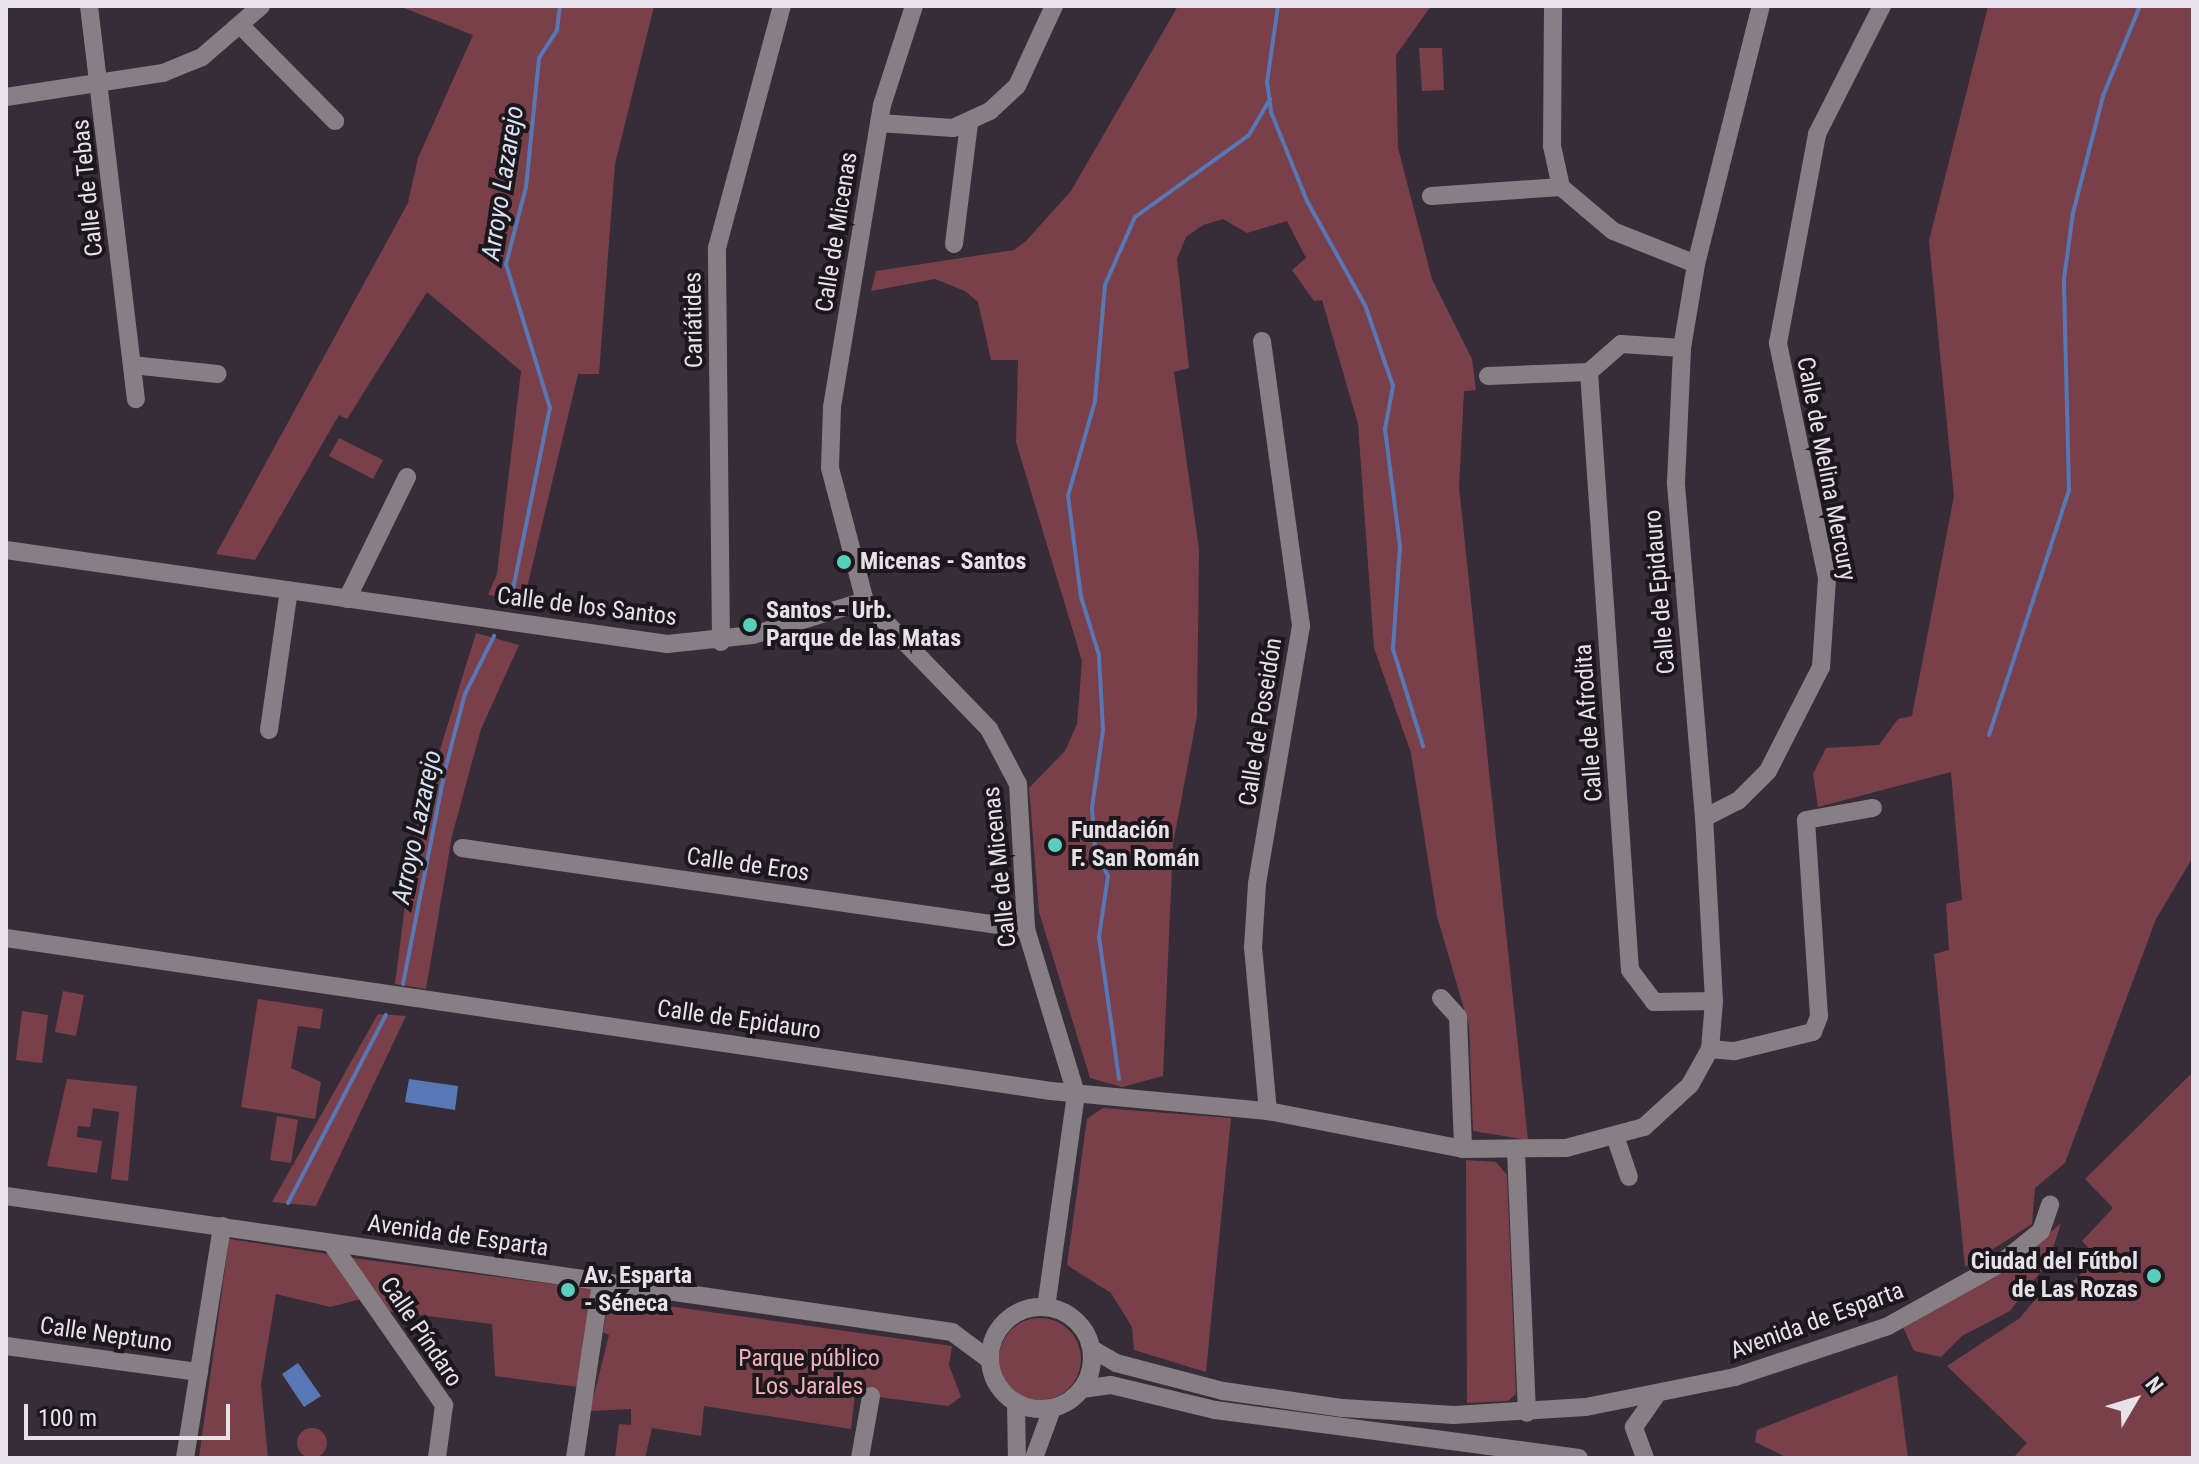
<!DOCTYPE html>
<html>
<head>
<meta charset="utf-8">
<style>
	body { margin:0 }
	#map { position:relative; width:2199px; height:1464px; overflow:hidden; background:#362d39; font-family:"Roboto Condensed",sans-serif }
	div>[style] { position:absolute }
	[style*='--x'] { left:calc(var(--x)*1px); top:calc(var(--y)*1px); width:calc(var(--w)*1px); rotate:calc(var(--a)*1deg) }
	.green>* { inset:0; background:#79404a }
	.round { border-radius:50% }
	.water>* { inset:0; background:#5777b5 }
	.stream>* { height:4px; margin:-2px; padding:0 2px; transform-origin:2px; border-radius:2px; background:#5777b5 }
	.minor>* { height:18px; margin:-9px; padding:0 9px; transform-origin:9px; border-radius:9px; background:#867f83 }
	.minor>.ring { margin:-9px; padding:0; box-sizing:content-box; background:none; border:18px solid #867f83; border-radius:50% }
	.dots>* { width:22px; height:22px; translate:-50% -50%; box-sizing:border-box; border:4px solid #1b171c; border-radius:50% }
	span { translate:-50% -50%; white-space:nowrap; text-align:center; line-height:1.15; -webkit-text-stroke:8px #1b171c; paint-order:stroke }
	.street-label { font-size:24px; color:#e7e2e9 }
	.poi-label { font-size:24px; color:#e7e2e9; font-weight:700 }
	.left { translate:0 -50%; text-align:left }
	.right { translate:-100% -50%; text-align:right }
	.park-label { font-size:24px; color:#f5b1ba }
	.water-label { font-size:26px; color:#d8e1f3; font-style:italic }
	.frame { position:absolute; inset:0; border:8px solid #e7e2e9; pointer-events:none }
	.north { position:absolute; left:2095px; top:1360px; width:80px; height:80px; -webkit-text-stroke:6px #1b171c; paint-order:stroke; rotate:52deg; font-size:22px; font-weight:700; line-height:32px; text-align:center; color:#e7e2e9 }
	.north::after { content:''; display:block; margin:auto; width:28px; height:36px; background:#e7e2e9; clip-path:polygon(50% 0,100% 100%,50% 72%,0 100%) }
	.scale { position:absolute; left:24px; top:1404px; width:206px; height:36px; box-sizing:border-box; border:4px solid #e7e2e9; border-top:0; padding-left:10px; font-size:24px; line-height:28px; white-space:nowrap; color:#e7e2e9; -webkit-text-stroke:6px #1b171c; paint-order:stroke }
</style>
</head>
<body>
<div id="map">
	<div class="green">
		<div style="clip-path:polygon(399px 6px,654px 6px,615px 164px,599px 374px,578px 374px,524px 600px,488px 595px,497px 574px,521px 371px,427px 292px,347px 419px,339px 415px,255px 560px,216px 554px,408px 203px,418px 158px,473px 35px)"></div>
		<div style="clip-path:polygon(1178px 6px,1431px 6px,1396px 55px,1398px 148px,1432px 279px,1472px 359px,1476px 390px,1464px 391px,1459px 487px,1528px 1140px,1473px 1131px,1469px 1026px,1437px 916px,1411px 753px,1374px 648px,1358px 424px,1322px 300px,1314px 301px,1292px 270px,1306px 258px,1287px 221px,1247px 233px,1223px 219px,1203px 225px,1186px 237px,1177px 259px,1189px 368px,1174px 372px,1199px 549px,1197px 716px,1173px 844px,1163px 1076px,1122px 1087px,1090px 1078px,1039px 912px,1029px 788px,1065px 751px,1077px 724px,1082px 661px,1016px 442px,1018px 360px,991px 360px,978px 302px,965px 291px,935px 279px,871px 291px,876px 271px,1014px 250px,1026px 241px,1071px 191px)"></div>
		<div style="clip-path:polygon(1988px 6px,2193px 6px,2193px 857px,2156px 919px,2065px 1163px,2035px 1188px,2032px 1224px,1965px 1267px,1934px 954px,1949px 950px,1946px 904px,1962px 900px,1951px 772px,1818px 807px,1813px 774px,1826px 748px,1879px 745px,1898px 719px,1912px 716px,1954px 496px,1929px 241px)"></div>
		<div style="clip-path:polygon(1419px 48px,1442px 48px,1444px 90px,1422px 91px)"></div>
		<div style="clip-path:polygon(339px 438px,383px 460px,373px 479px,329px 456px)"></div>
		<div style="clip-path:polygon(476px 633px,519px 645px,481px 729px,452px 836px,426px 989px,395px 984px,414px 834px)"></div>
		<div style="clip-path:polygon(63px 991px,84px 995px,76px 1036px,55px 1032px)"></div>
		<div style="clip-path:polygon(258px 999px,323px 1009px,320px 1029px,298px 1026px,291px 1068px,321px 1082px,315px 1119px,241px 1107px)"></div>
		<div style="clip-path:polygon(22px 1011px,48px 1015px,42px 1063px,16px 1060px)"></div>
		<div style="clip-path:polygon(378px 1014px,406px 1016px,316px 1206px,272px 1202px)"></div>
		<div style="clip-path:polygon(2193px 1072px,2193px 1458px,2013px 1458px,2027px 1443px,1947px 1366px,2020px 1318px,2049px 1283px,2061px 1294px,2093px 1261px,2104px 1265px,2082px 1241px,2113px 1208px,2085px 1179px)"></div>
		<div style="clip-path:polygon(67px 1079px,137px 1086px,128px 1181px,111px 1179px,119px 1112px,93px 1108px,90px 1127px,78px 1126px,77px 1137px,102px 1141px,97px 1173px,47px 1166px)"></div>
		<div style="clip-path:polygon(1103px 1108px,1231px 1118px,1206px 1372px,1134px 1350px,1132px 1327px,1111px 1293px,1067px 1265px,1087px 1119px)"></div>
		<div style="clip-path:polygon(277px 1116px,298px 1120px,291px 1163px,270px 1160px)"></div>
		<div style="clip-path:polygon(1466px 1160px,1496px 1162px,1507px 1175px,1516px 1394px,1508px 1401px,1467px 1403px)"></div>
		<div style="clip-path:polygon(2061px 1223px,2049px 1261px,2010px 1311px,1962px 1336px,1941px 1357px,1914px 1351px,1902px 1325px,2010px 1269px)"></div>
		<div style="clip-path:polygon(229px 1239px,328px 1254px,361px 1299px,330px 1307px,276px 1294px,261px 1384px,268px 1458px,199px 1458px)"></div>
		<div style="clip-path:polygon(352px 1258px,591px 1289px,578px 1387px,495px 1376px,492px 1324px,387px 1311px)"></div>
		<div style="clip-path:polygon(618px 1299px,952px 1346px,949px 1365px,961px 1397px,948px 1406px,855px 1394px,851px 1429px,704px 1406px,701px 1436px,652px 1428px,645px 1458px,615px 1458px,619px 1424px,631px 1425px,631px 1409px,590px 1411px,609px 1335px,603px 1332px,606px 1314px)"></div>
		<div class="round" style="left:999px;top:1318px;width:82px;height:82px"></div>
		<div style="clip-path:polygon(1897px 1375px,1908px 1458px,1788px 1458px,1755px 1442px,1757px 1430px)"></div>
		<div class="round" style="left:297px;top:1428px;width:30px;height:30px"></div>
	</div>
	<div class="water">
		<div style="clip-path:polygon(409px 1079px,458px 1086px,455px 1110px,405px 1102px)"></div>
		<div style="clip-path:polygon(298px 1363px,321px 1396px,304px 1407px,282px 1374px)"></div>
	</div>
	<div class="stream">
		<div style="--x:1278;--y:6;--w:77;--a:98.2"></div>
		<div style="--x:1267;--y:82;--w:30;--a:82"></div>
		<div style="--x:1271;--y:112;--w:96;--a:68"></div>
		<div style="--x:1307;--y:201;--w:119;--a:60.9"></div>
		<div style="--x:1365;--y:305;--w:86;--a:70.9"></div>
		<div style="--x:1393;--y:386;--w:44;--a:100.5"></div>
		<div style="--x:1385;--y:429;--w:118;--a:82.7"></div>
		<div style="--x:1400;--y:546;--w:103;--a:93.9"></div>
		<div style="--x:1393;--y:649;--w:102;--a:72.8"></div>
		<div style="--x:511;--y:599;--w:195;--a:-78.5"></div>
		<div style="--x:550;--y:408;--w:151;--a:-107"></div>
		<div style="--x:506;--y:264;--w:80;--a:-75.4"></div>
		<div style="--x:526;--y:187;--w:130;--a:-84.2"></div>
		<div style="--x:539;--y:58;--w:33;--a:-57"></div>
		<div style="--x:557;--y:30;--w:24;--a:-83"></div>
		<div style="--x:1989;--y:735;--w:258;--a:-71.9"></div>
		<div style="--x:2069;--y:490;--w:211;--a:-91.4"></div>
		<div style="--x:2064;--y:279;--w:67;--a:-82.2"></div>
		<div style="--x:2073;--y:213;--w:121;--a:-75.6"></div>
		<div style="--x:2103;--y:96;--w:97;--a:-67.7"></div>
		<div style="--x:403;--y:984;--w:218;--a:-78.9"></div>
		<div style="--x:445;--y:770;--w:79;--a:-75.3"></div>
		<div style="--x:465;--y:694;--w:65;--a:-63.4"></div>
		<div style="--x:1119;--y:1079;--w:143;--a:-98"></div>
		<div style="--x:1099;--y:937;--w:62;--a:-81.6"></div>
		<div style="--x:1108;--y:876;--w:30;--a:-116"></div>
		<div style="--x:1095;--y:849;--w:41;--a:-94.2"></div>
		<div style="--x:1092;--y:808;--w:79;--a:-82"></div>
		<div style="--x:1103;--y:730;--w:75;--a:-93.1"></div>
		<div style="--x:1099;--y:655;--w:61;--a:-107.2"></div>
		<div style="--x:1081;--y:597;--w:102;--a:-97.3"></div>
		<div style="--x:1068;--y:496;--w:99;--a:-74.1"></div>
		<div style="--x:1095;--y:401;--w:116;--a:-85.1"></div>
		<div style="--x:1105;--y:285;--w:74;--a:-66.2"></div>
		<div style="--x:1135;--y:217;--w:140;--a:-35.7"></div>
		<div style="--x:1249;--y:135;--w:42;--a:-59.7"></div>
		<div style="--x:288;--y:1203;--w:212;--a:-62.5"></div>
	</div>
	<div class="minor">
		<div style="--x:89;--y:6;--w:396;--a:83.2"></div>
		<div style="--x:914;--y:6;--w:104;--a:107.9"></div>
		<div style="--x:882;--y:105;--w:306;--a:99.4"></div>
		<div style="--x:832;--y:407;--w:61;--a:91.9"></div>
		<div style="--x:830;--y:468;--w:138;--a:75.3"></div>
		<div style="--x:865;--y:601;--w:178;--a:45.9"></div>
		<div style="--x:989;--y:729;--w:62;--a:62.2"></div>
		<div style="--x:1018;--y:784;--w:145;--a:86.8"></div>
		<div style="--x:1026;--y:929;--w:172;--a:73.1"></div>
		<div style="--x:1076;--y:1094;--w:215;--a:98"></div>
		<div style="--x:1553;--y:6;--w:140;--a:90.4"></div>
		<div style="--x:1552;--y:146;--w:42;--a:77.6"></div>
		<div style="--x:1561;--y:187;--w:68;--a:40.2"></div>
		<div style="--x:1613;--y:231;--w:89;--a:21.7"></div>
		<div style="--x:243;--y:28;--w:131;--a:45.3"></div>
		<div style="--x:6;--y:97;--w:159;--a:-8.7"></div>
		<div style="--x:163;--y:73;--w:42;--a:-22.3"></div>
		<div style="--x:202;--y:57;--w:78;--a:-40.8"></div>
		<div style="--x:879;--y:123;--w:74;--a:3.9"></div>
		<div style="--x:953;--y:128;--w:41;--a:-24.7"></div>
		<div style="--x:990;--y:111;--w:37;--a:-43"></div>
		<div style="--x:1017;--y:86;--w:88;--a:-65.2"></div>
		<div style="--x:1431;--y:196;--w:130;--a:-4"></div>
		<div style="--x:954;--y:244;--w:121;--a:-82.9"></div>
		<div style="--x:1262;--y:341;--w:288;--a:82.2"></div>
		<div style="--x:1301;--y:626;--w:262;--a:99.7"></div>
		<div style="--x:1257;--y:884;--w:63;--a:93.6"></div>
		<div style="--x:1253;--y:947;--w:165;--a:84.8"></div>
		<div style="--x:1682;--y:348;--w:61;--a:-176.2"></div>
		<div style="--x:1621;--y:344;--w:43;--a:138.8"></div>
		<div style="--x:1589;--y:372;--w:599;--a:86.08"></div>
		<div style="--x:1630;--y:970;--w:40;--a:53"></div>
		<div style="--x:1654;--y:1002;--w:60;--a:-1"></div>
		<div style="--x:132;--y:365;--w:86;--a:6"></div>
		<div style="--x:1488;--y:376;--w:101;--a:-2.3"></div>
		<div style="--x:6;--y:550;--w:668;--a:8.09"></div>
		<div style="--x:667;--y:644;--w:86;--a:-6"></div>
		<div style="--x:753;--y:635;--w:117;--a:-16.9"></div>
		<div style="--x:347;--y:599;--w:136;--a:-63.8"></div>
		<div style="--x:721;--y:642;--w:394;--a:-90.6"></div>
		<div style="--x:717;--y:248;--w:251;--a:-75"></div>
		<div style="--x:269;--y:730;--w:141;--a:-81.9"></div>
		<div style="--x:1704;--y:818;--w:38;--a:-27"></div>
		<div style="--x:1738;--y:801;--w:42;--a:-45"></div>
		<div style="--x:1768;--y:771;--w:117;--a:-63"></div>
		<div style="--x:1821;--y:667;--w:89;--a:-86.1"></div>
		<div style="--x:1827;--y:578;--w:240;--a:-101.8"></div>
		<div style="--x:1778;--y:343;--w:213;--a:-79.4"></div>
		<div style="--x:1817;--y:134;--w:144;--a:-63.1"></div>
		<div style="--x:462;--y:848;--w:570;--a:8.17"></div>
		<div style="--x:6;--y:938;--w:1056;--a:8.33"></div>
		<div style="--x:1051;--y:1091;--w:218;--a:5.3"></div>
		<div style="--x:1268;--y:1111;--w:199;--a:11"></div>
		<div style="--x:1463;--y:1149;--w:103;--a:-0.6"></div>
		<div style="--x:1566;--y:1148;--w:81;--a:-15.1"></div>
		<div style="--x:1644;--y:1127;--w:62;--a:-42.4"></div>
		<div style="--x:1690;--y:1085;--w:41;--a:-60.9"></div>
		<div style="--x:1710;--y:1049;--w:48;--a:-85.2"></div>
		<div style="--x:1714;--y:1001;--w:183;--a:-93.1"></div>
		<div style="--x:1704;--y:818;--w:337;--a:-94.8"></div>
		<div style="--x:1676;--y:482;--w:134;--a:-87.4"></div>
		<div style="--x:1682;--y:348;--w:85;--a:-80.5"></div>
		<div style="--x:1696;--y:264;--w:266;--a:-75.9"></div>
		<div style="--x:1441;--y:998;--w:25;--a:48"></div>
		<div style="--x:1458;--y:1017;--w:132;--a:87.8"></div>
		<div style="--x:1710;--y:1049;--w:25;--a:5"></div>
		<div style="--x:1735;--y:1051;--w:80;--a:-13.7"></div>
		<div style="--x:1813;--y:1032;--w:17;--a:-69"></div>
		<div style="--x:1819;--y:1016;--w:196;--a:-93.8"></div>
		<div style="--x:1806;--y:820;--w:68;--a:-10.2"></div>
		<div style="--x:1616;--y:1139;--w:40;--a:71.1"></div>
		<div style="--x:1516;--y:1151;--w:262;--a:87.6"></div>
		<div style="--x:6;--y:1196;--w:956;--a:8.18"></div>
		<div style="--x:952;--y:1332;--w:47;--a:36.4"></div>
		<div style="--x:331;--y:1243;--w:198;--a:55.1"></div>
		<div style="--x:444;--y:1405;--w:53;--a:97.5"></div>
		<div class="ring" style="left:990px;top:1307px;width:84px;height:84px"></div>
		<div style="--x:6;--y:1346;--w:195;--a:7.7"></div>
		<div style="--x:1092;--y:1349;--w:28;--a:30"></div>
		<div style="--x:1116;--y:1363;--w:111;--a:14.7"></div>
		<div style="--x:1223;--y:1391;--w:121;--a:8.1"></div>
		<div style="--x:1343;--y:1408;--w:111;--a:3.6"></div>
		<div style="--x:1454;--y:1415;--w:132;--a:-3.5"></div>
		<div style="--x:1586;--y:1407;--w:152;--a:-11.4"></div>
		<div style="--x:1735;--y:1377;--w:161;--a:-18.4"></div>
		<div style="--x:1888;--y:1326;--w:129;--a:-29.1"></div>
		<div style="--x:2001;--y:1263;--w:51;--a:-38.7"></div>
		<div style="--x:2041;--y:1231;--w:28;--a:-71"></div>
		<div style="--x:1082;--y:1389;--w:29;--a:-8"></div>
		<div style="--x:1111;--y:1385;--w:107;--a:13.5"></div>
		<div style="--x:1215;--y:1410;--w:367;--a:7.5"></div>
		<div style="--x:1016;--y:1403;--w:55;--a:89"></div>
		<div style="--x:185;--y:1458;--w:235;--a:-80.9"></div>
		<div style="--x:575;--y:1458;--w:179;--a:-81.6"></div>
		<div style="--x:860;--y:1458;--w:63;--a:-79.9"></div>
		<div style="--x:1034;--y:1458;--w:52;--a:-69.8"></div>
		<div style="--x:1645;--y:1458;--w:33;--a:-110"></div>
		<div style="--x:1634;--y:1427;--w:38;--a:-55"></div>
	</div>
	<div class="dots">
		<div style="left:844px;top:562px;background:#5acebd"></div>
		<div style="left:750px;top:625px;background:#5acebd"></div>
		<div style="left:1055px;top:845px;background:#5acebd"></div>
		<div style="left:2154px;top:1276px;background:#5acebd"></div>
		<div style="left:568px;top:1290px;background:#5acebd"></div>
	</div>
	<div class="street-label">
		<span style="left:88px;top:188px;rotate:-96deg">Calle de Tebas</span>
		<span style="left:837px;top:232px;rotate:-81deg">Calle de Micenas</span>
		<span style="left:694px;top:320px;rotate:-91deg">Cariátides</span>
		<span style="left:1826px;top:469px;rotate:79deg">Calle de Melina Mercury</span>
		<span style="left:1660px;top:592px;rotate:-95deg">Calle de Epidauro</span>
		<span style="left:587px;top:607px;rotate:7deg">Calle de los Santos</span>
		<span style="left:1261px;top:722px;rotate:-81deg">Calle de Poseidón</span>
		<span style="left:1589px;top:723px;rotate:-94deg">Calle de Afrodita</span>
		<span style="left:748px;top:865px;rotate:8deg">Calle de Eros</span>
		<span style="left:1000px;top:867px;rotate:-96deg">Calle de Micenas</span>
		<span style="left:739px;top:1020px;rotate:8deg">Calle de Epidauro</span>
		<span style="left:458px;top:1236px;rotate:8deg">Avenida de Esparta</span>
		<span style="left:1817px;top:1321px;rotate:-20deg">Avenida de Esparta</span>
		<span style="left:421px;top:1332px;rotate:56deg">Calle Píndaro</span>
		<span style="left:106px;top:1335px;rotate:8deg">Calle Neptuno</span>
	</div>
	<div class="poi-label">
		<span class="left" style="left:860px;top:562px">Micenas - Santos</span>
		<span class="left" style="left:766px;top:625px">Santos - Urb.<br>Parque de las Matas</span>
		<span class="left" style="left:1071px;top:845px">Fundación<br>F. San Román</span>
		<span class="right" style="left:2138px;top:1276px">Ciudad del Fútbol<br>de Las Rozas</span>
		<span class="left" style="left:584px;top:1290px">Av. Esparta<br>- Séneca</span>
	</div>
	<div class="park-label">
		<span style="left:809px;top:1373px">Parque público<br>Los Jarales</span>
	</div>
	<div class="water-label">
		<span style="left:503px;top:183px;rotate:-81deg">Arroyo Lazarejo</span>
		<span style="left:417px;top:827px;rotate:-78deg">Arroyo Lazarejo</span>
	</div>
	<div class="frame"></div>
	<div class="north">N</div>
	<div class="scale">100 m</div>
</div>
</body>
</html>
